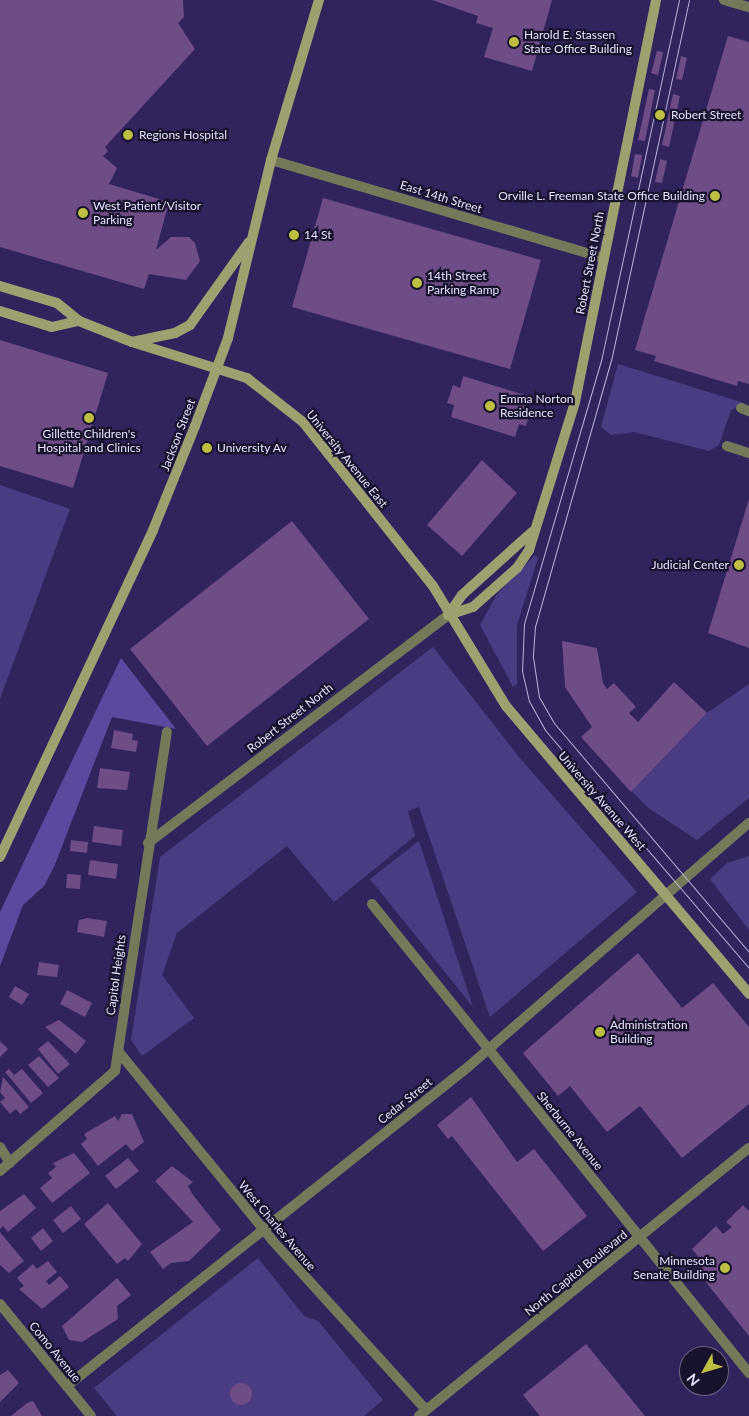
<!DOCTYPE html>
<html>
<head>
<meta charset="utf-8">
<style>
	body { margin:0 }
	#map { position:relative; width:749px; height:1416px; overflow:hidden; background:#31245d; font-family:Lato,sans-serif }
	div>[style] { position:absolute }
	[style*='--x'] { left:calc(var(--x)*1px); top:calc(var(--y)*1px); width:calc(var(--w)*1px); rotate:calc(var(--a)*1deg) }
	.green>* { inset:0; background:#4a3c82 }
	.forest>* { inset:0; background:#5b499f }
	.building>* { inset:0; background:#6e4c86 }
	.round { border-radius:50% }
	.street>* { height:10px; margin:-5px; padding:0 5px; transform-origin:5px; border-radius:5px; background:#76785a }
	.secondary>* { height:10px; margin:-5px; padding:0 5px; transform-origin:5px; border-radius:5px; background:#9ea070 }
	.tram>* { height:1px; margin:-0.5px; padding:0 0.5px; transform-origin:0.5px; border-radius:0.5px; background:#bab4d8 }
	.dots>* { width:14px; height:14px; translate:-50% -50%; box-sizing:border-box; border:2px solid #18132d; border-radius:50% }
	span { translate:-50% -50%; white-space:nowrap; text-align:center; line-height:1.15; -webkit-text-stroke:4.5px #18132d; paint-order:stroke }
	.poi-label { font-size:12px; color:#e5e2ff }
	.left { translate:0 -50%; text-align:left }
	.right { translate:-100% -50%; text-align:right }
	.street-label { font-size:12px; color:#e5e2ff }
	.north { position:absolute; left:679px; top:1346px; width:50px; height:50px; box-sizing:border-box; background:#18132d; border:1px solid #6a6681; border-radius:50%; rotate:231deg; font-size:14px; font-weight:700; line-height:20px; text-align:center; color:#e5e2ff }
	.north::after { content:''; display:block; margin:auto; width:18px; height:22px; background:#bdbf43; clip-path:polygon(50% 0,100% 100%,50% 72%,0 100%) }
</style>
</head>
<body>
<div id="map">
	<div class="green">
		<div style="clip-path:polygon(618px 364px,744px 403px,731px 410px,719px 445px,709px 451px,634px 432px,611px 435px,601px 427px)"></div>
		<div style="clip-path:polygon(0 485px,70px 509px,0 699px)"></div>
		<div style="clip-path:polygon(535px 555px,538px 558px,517px 625px,517px 684px,513px 687px,480px 625px,497px 594px)"></div>
		<div style="clip-path:polygon(433px 647px,519px 757px,637px 892px,490px 1017px,419px 807px,408px 811px,415px 836px,334px 902px,287px 846px,177px 933px,162px 975px,194px 1018px,142px 1056px,131px 1040px,160px 857px)"></div>
		<div style="clip-path:polygon(749px 684px,749px 798px,697px 840px,647px 807px,632px 791px,707px 713px)"></div>
		<div style="clip-path:polygon(419px 841px,473px 1007px,370px 879px)"></div>
		<div style="clip-path:polygon(749px 856px,749px 930px,710px 879px,727px 863px)"></div>
		<div style="clip-path:polygon(258px 1258px,304px 1316px,318px 1321px,383px 1400px,364px 1416px,117px 1416px,94px 1388px)"></div>
	</div>
	<div class="forest">
		<div style="clip-path:polygon(121px 658px,176px 729px,112px 717px,54px 867px,44px 886px,23px 905px,0 966px,0 912px)"></div>
	</div>
	<div class="building">
		<div style="clip-path:polygon(0 0,183px 0,184px 17px,178px 23px,195px 49px,105px 147px,108px 151px,103px 156px,117px 168px,109px 184px,169px 202px,156px 250px,171px 237px,189px 237px,195px 243px,200px 261px,186px 280px,149px 274px,144px 289px,0 247px)"></div>
		<div style="clip-path:polygon(432px 0,552px 0,532px 71px,484px 57px,493px 28px,476px 23px,478px 16px)"></div>
		<div style="clip-path:polygon(728px 36px,749px 42px,749px 384px,738px 381px,737px 386px,654px 361px,656px 356px,635px 350px)"></div>
		<div style="clip-path:polygon(657px 51px,663px 52px,658px 75px,651px 73px)"></div>
		<div style="clip-path:polygon(681px 56px,687px 58px,682px 80px,676px 79px)"></div>
		<div style="clip-path:polygon(649px 89px,655px 90px,645px 141px,638px 140px)"></div>
		<div style="clip-path:polygon(673px 94px,680px 96px,669px 147px,662px 145px)"></div>
		<div style="clip-path:polygon(635px 154px,642px 155px,638px 178px,631px 176px)"></div>
		<div style="clip-path:polygon(660px 159px,667px 161px,662px 183px,655px 182px)"></div>
		<div style="clip-path:polygon(323px 198px,541px 260px,510px 369px,292px 307px)"></div>
		<div style="clip-path:polygon(0 340px,108px 373px,73px 488px,0 466px)"></div>
		<div style="clip-path:polygon(463px 376px,528px 396px,525px 407px,531px 409px,526px 426px,519px 424px,515px 437px,451px 417px,454px 405px,447px 403px,453px 385px,460px 388px)"></div>
		<div style="clip-path:polygon(482px 460px,517px 493px,462px 556px,427px 525px)"></div>
		<div style="clip-path:polygon(749px 499px,749px 648px,708px 633px)"></div>
		<div style="clip-path:polygon(292px 521px,369px 619px,207px 746px,130px 649px)"></div>
		<div style="clip-path:polygon(562px 641px,597px 648px,603px 683px,607px 689px,614px 683px,636px 707px,629px 713px,638px 722px,674px 682px,707px 713px,631px 792px,581px 737px,592px 727px,565px 687px)"></div>
		<div style="clip-path:polygon(114px 730px,133px 734px,132px 740px,138px 741px,136px 752px,111px 748px)"></div>
		<div style="clip-path:polygon(100px 768px,130px 772px,127px 790px,97px 788px)"></div>
		<div style="clip-path:polygon(94px 826px,123px 830px,121px 846px,92px 842px)"></div>
		<div style="clip-path:polygon(71px 840px,88px 842px,87px 853px,70px 851px)"></div>
		<div style="clip-path:polygon(90px 860px,118px 864px,116px 879px,88px 875px)"></div>
		<div style="clip-path:polygon(67px 874px,81px 875px,80px 889px,66px 888px)"></div>
		<div style="clip-path:polygon(87px 918px,107px 921px,104px 937px,77px 932px,79px 920px)"></div>
		<div style="clip-path:polygon(638px 953px,682px 1008px,713px 983px,749px 1027px,749px 1104px,682px 1158px,640px 1106px,607px 1132px,570px 1086px,558px 1096px,523px 1053px)"></div>
		<div style="clip-path:polygon(39px 962px,59px 965px,57px 977px,37px 975px)"></div>
		<div style="clip-path:polygon(15px 986px,29px 994px,22px 1005px,9px 997px)"></div>
		<div style="clip-path:polygon(67px 990px,92px 1003px,85px 1017px,60px 1004px)"></div>
		<div style="clip-path:polygon(59px 1020px,86px 1041px,76px 1054px,45px 1027px)"></div>
		<div style="clip-path:polygon(0 1041px,8px 1049px,0 1057px)"></div>
		<div style="clip-path:polygon(48px 1041px,70px 1064px,58px 1074px,38px 1049px)"></div>
		<div style="clip-path:polygon(39px 1056px,59px 1078px,48px 1087px,28px 1065px)"></div>
		<div style="clip-path:polygon(9px 1069px,14px 1075px,22px 1069px,43px 1093px,31px 1103px,5px 1072px)"></div>
		<div style="clip-path:polygon(3px 1077px,29px 1107px,20px 1114px,16px 1109px,10px 1114px,0 1102px,5px 1098px,0 1092px)"></div>
		<div style="clip-path:polygon(471px 1097px,517px 1162px,534px 1149px,587px 1216px,543px 1251px,452px 1136px,448px 1139px,437px 1125px)"></div>
		<div style="clip-path:polygon(122px 1114px,132px 1114px,144px 1142px,132px 1151px,126px 1144px,98px 1166px,81px 1144px,87px 1139px,84px 1134px,115px 1116px,118px 1121px)"></div>
		<div style="clip-path:polygon(74px 1153px,90px 1173px,52px 1203px,40px 1188px,52px 1178px,48px 1173px,56px 1167px,53px 1163px)"></div>
		<div style="clip-path:polygon(128px 1158px,139px 1171px,116px 1189px,105px 1176px)"></div>
		<div style="clip-path:polygon(172px 1166px,193px 1182px,188px 1186px,193px 1195px,221px 1230px,189px 1261px,171px 1263px,163px 1269px,150px 1252px,193px 1222px,155px 1181px)"></div>
		<div style="clip-path:polygon(24px 1194px,36px 1208px,8px 1232px,3px 1226px,0 1229px,0 1211px)"></div>
		<div style="clip-path:polygon(108px 1203px,142px 1244px,128px 1261px,125px 1258px,117px 1264px,84px 1224px)"></div>
		<div style="clip-path:polygon(743px 1205px,749px 1211px,749px 1336px,697px 1271px,705px 1265px,692px 1249px,716px 1226px,723px 1234px,732px 1227px,726px 1222px)"></div>
		<div style="clip-path:polygon(71px 1206px,81px 1219px,63px 1233px,53px 1220px)"></div>
		<div style="clip-path:polygon(43px 1228px,53px 1241px,41px 1251px,31px 1238px)"></div>
		<div style="clip-path:polygon(0 1232px,24px 1261px,9px 1273px,0 1265px)"></div>
		<div style="clip-path:polygon(48px 1261px,57px 1272px,46px 1281px,49px 1285px,60px 1276px,69px 1287px,42px 1309px,19px 1289px,24px 1286px,17px 1278px,33px 1264px,37px 1269px)"></div>
		<div style="clip-path:polygon(117px 1278px,131px 1295px,117px 1306px,118px 1319px,82px 1342px,69px 1340px,62px 1326px)"></div>
		<div style="clip-path:polygon(586px 1344px,645px 1416px,540px 1416px,523px 1395px)"></div>
		<div style="clip-path:polygon(8px 1370px,19px 1383px,0 1402px,0 1375px)"></div>
		<div class="round" style="left:230px;top:1383px;width:22px;height:22px"></div>
		<div style="clip-path:polygon(33px 1401px,42px 1416px,11px 1416px,27px 1403px)"></div>
	</div>
	<div class="street">
		<div style="--x:724;--y:0;--w:26;--a:16"></div>
		<div style="--x:271;--y:160;--w:347;--a:16.4"></div>
		<div style="--x:741;--y:408;--w:9;--a:21"></div>
		<div style="--x:727;--y:446;--w:23;--a:18"></div>
		<div style="--x:148;--y:843;--w:377;--a:-37.2"></div>
		<div style="--x:372;--y:904;--w:602;--a:51.21"></div>
		<div style="--x:118;--y:1051;--w:244;--a:50.8"></div>
		<div style="--x:272;--y:1240;--w:229;--a:47.8"></div>
		<div style="--x:0;--y:1147;--w:19;--a:58"></div>
		<div style="--x:0;--y:1171;--w:152;--a:-41"></div>
		<div style="--x:115;--y:1071;--w:343;--a:-81.3"></div>
		<div style="--x:0;--y:1304;--w:144;--a:50.9"></div>
		<div style="--x:67;--y:1386;--w:512;--a:-38.5"></div>
		<div style="--x:468;--y:1067;--w:372;--a:-41"></div>
		<div style="--x:419;--y:1416;--w:425;--a:-39.1"></div>
	</div>
	<div class="secondary">
		<div style="--x:0;--y:286;--w:59;--a:16.6"></div>
		<div style="--x:57;--y:303;--w:28;--a:39"></div>
		<div style="--x:79;--y:321;--w:57;--a:21.6"></div>
		<div style="--x:132;--y:342;--w:121;--a:17.4"></div>
		<div style="--x:247;--y:378;--w:71;--a:38.2"></div>
		<div style="--x:303;--y:422;--w:209;--a:51.6"></div>
		<div style="--x:433;--y:586;--w:140;--a:58.7"></div>
		<div style="--x:506;--y:706;--w:377;--a:49.8"></div>
		<div style="--x:0;--y:311;--w:54;--a:17.1"></div>
		<div style="--x:52;--y:327;--w:28;--a:-13"></div>
		<div style="--x:132;--y:342;--w:44;--a:-11.8"></div>
		<div style="--x:175;--y:333;--w:17;--a:-28"></div>
		<div style="--x:190;--y:325;--w:102;--a:-54.6"></div>
		<div style="--x:448;--y:615;--w:26;--a:-18"></div>
		<div style="--x:473;--y:607;--w:59;--a:-41.6"></div>
		<div style="--x:517;--y:568;--w:22;--a:-56"></div>
		<div style="--x:529;--y:550;--w:155;--a:-72.7"></div>
		<div style="--x:575;--y:402;--w:410;--a:-78.6"></div>
		<div style="--x:448;--y:615;--w:24;--a:-55"></div>
		<div style="--x:462;--y:595;--w:94;--a:-42"></div>
		<div style="--x:0;--y:857;--w:361;--a:-64.9"></div>
		<div style="--x:153;--y:530;--w:112;--a:-68"></div>
		<div style="--x:195;--y:426;--w:94;--a:-69.4"></div>
		<div style="--x:228;--y:338;--w:183;--a:-76.4"></div>
		<div style="--x:271;--y:160;--w:167;--a:-73.3"></div>
	</div>
	<div class="tram">
		<div style="--x:679;--y:0;--w:365;--a:102.2"></div>
		<div style="--x:602;--y:357;--w:278;--a:106.3"></div>
		<div style="--x:524;--y:624;--w:47;--a:92.4"></div>
		<div style="--x:522;--y:671;--w:31;--a:77"></div>
		<div style="--x:529;--y:701;--w:33;--a:61"></div>
		<div style="--x:545;--y:730;--w:313;--a:49.4"></div>
		<div style="--x:689;--y:0;--w:368;--a:102.2"></div>
		<div style="--x:611;--y:360;--w:277;--a:105.9"></div>
		<div style="--x:535;--y:626;--w:31;--a:94"></div>
		<div style="--x:533;--y:657;--w:40;--a:81.5"></div>
		<div style="--x:539;--y:697;--w:30;--a:60"></div>
		<div style="--x:554;--y:723;--w:301;--a:49.6"></div>
	</div>
	<div class="dots">
		<div style="left:514px;top:42px;background:#bdbf43"></div>
		<div style="left:660px;top:115px;background:#bdbf43"></div>
		<div style="left:128px;top:135px;background:#bdbf43"></div>
		<div style="left:715px;top:196px;background:#bdbf43"></div>
		<div style="left:83px;top:213px;background:#bdbf43"></div>
		<div style="left:294px;top:235px;background:#bdbf43"></div>
		<div style="left:417px;top:283px;background:#bdbf43"></div>
		<div style="left:490px;top:406px;background:#bdbf43"></div>
		<div style="left:89px;top:418px;background:#bdbf43"></div>
		<div style="left:207px;top:448px;background:#bdbf43"></div>
		<div style="left:739px;top:565px;background:#bdbf43"></div>
		<div style="left:600px;top:1032px;background:#bdbf43"></div>
		<div style="left:725px;top:1268px;background:#bdbf43"></div>
	</div>
	<div class="poi-label">
		<span class="left" style="left:524px;top:42px">Harold E. Stassen<br>State Office Building</span>
		<span class="left" style="left:671px;top:115px">Robert Street</span>
		<span class="left" style="left:139px;top:135px">Regions Hospital</span>
		<span class="right" style="left:705px;top:196px">Orville L. Freeman State Office Building</span>
		<span class="left" style="left:93px;top:213px">West Patient/Visitor<br>Parking</span>
		<span class="left" style="left:304px;top:235px">14 St</span>
		<span class="left" style="left:427px;top:283px">14th Street<br>Parking Ramp</span>
		<span class="left" style="left:500px;top:406px">Emma Norton<br>Residence</span>
		<span style="left:89px;top:441px">Gillette Children's<br>Hospital and Clinics</span>
		<span class="left" style="left:217px;top:448px">University Av</span>
		<span class="right" style="left:729px;top:565px">Judicial Center</span>
		<span class="left" style="left:610px;top:1032px">Administration<br>Building</span>
		<span class="right" style="left:715px;top:1268px">Minnesota<br>Senate Building</span>
	</div>
	<div class="street-label">
		<span style="left:441px;top:197px;rotate:17deg">East 14th Street</span>
		<span style="left:590px;top:263px;rotate:-79deg">Robert Street North</span>
		<span style="left:178px;top:435px;rotate:-69deg">Jackson Street</span>
		<span style="left:347px;top:459px;rotate:51deg">University Avenue East</span>
		<span style="left:290px;top:718px;rotate:-38deg">Robert Street North</span>
		<span style="left:602px;top:801px;rotate:49deg">University Avenue West</span>
		<span style="left:116px;top:975px;rotate:-82deg">Capitol Heights</span>
		<span style="left:405px;top:1101px;rotate:-39deg">Cedar Street</span>
		<span style="left:570px;top:1131px;rotate:51deg">Sherburne Avenue</span>
		<span style="left:277px;top:1226px;rotate:50deg">West Charles Avenue</span>
		<span style="left:576px;top:1273px;rotate:-39deg">North Capitol Boulevard</span>
		<span style="left:55px;top:1352px;rotate:51deg">Como Avenue</span>
	</div>
	<div class="north">N</div>
</div>
</body>
</html>
